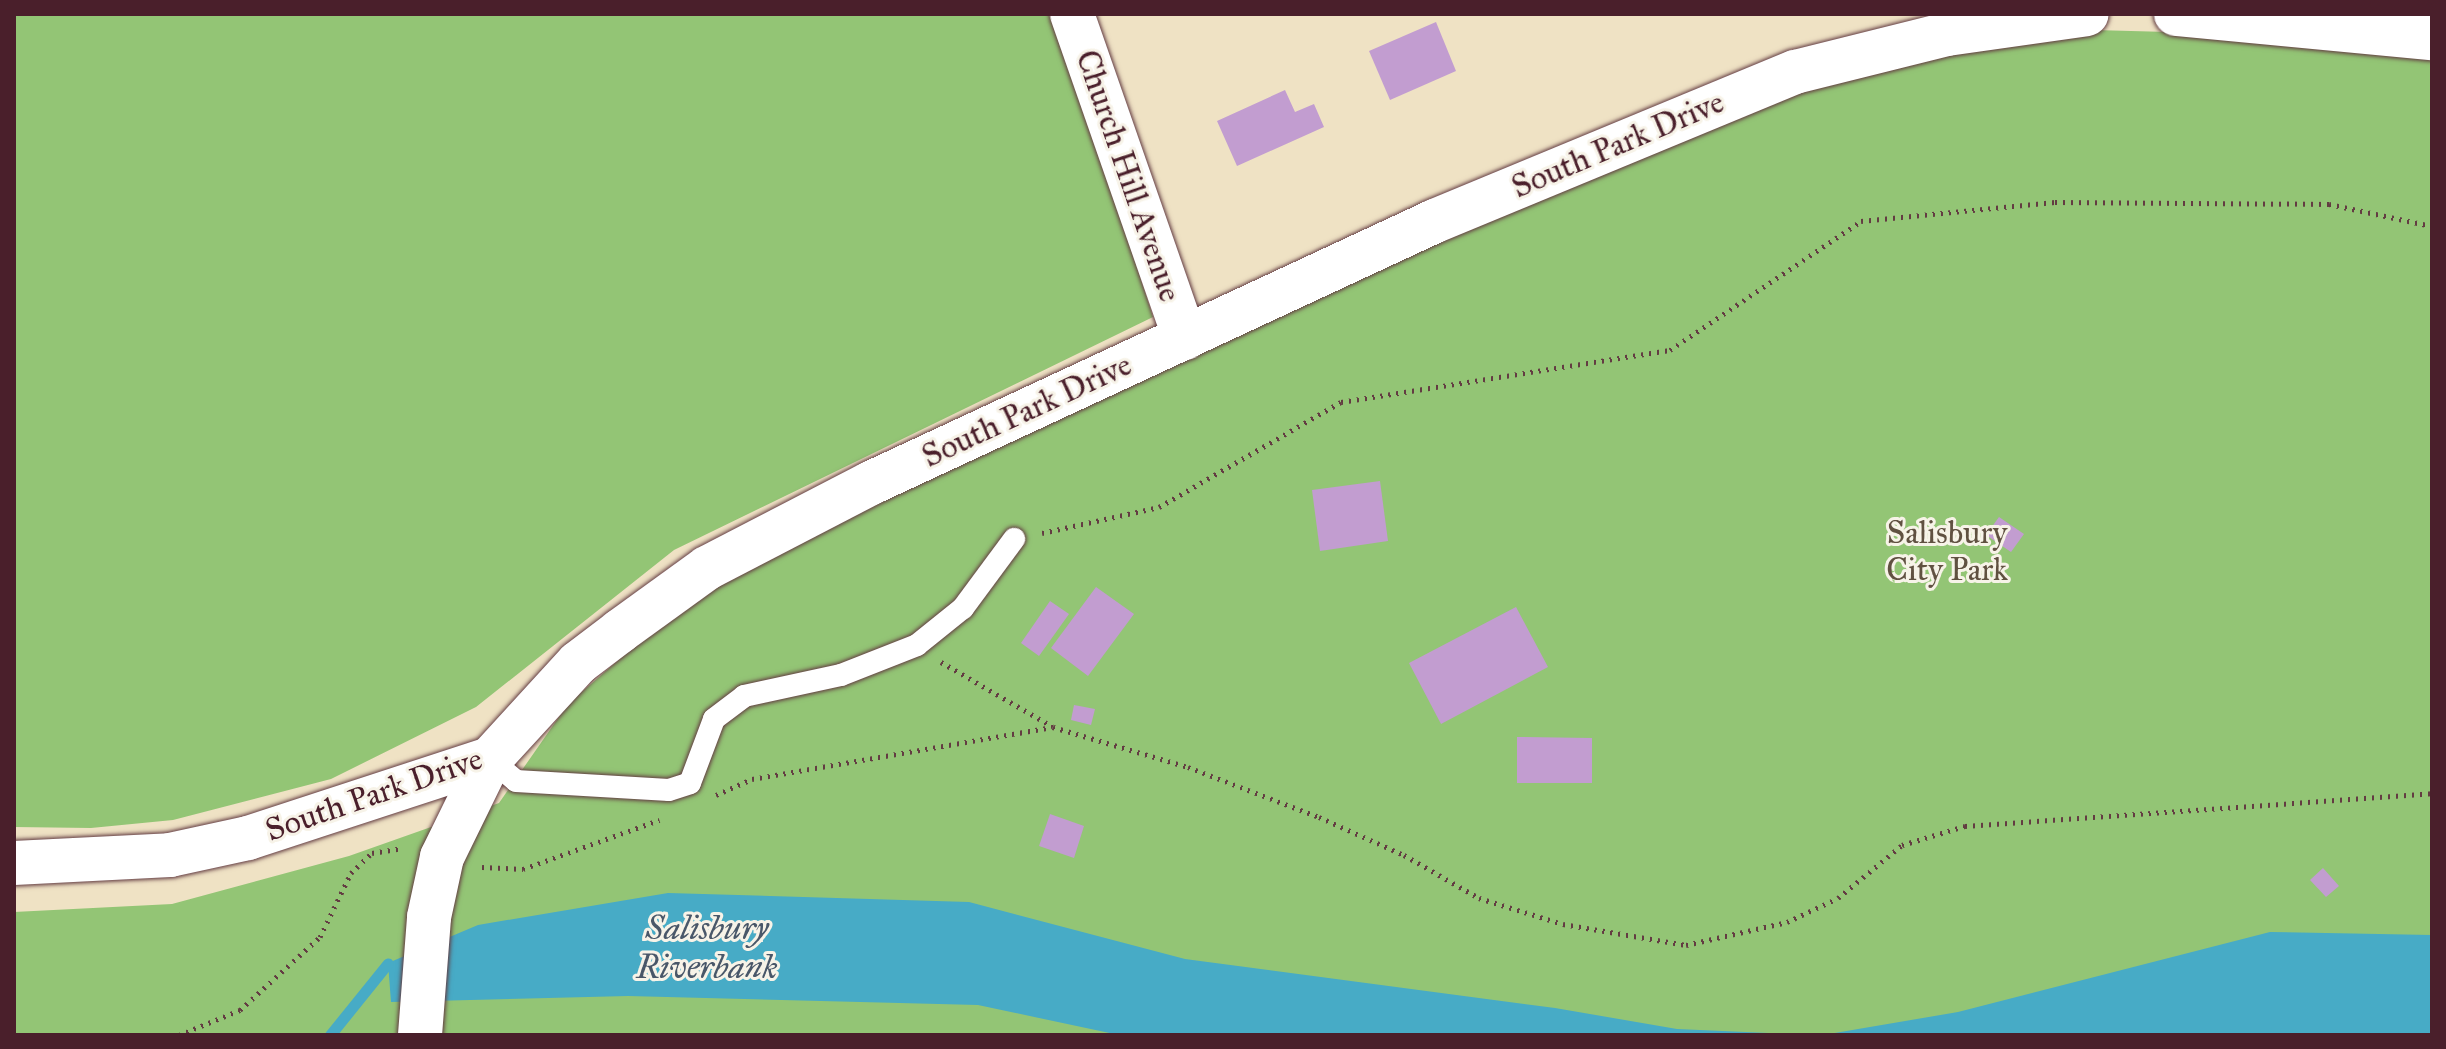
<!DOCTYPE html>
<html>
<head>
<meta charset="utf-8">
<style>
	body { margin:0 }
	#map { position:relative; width:2446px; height:1049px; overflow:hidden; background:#efe2c4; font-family:"IM FELL Great Primer",serif }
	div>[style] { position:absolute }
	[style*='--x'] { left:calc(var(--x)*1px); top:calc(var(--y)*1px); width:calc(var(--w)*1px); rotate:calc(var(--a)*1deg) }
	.green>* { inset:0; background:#93c575 }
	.water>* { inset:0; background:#47abc6 }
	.stream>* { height:11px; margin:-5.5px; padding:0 5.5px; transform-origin:5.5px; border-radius:5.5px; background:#47abc6 }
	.building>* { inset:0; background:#c29dd0 }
	.path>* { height:5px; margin-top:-2.5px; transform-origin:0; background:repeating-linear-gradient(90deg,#633c42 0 2px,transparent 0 8px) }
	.roads { filter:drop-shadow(0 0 2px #633c42) drop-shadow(0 0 2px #633c42) }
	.service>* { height:22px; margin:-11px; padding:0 11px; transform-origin:11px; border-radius:11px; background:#fff }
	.minor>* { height:44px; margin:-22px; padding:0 22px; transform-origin:22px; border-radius:22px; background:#fff }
	.tertiary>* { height:44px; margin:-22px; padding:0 22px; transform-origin:22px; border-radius:22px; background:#fff }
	span { translate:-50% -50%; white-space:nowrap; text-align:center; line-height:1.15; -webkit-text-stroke:6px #f7f3e8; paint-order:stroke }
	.street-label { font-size:32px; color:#4a1f2b }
	.park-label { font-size:32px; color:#605141 }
	.water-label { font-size:34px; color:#495769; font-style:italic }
	.frame { position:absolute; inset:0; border:16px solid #4a1f2b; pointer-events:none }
</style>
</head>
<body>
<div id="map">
	<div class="green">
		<div style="clip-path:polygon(14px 14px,1055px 14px,1153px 317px,674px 550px,476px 707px,331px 779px,173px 820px,91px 828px,14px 827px)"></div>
		<div style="clip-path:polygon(2094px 30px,2205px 33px,2432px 57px,2432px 1035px,14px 1035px,14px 912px,172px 904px,349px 856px,499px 803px,568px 704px,661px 623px,784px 545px,1284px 302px,1821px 84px,1895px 61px)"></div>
	</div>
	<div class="water">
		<div style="clip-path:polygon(668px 893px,969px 902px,1185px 959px,1555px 1008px,1677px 1029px,1813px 1035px,1119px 1035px,978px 1005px,628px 996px,391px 1002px,388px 963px,478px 925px)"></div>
		<div style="clip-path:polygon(2270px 932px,2432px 935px,2432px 1035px,1823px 1035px,1958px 1012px)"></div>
	</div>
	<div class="stream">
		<div style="--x:330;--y:1035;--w:92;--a:-51.1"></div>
	</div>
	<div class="building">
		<div style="clip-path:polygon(1436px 22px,1456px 71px,1390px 100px,1369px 51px)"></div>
		<div style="clip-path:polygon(1285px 90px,1295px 112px,1314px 104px,1324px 127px,1237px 166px,1217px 121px)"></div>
		<div style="clip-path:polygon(1380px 481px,1388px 541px,1320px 551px,1312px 490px)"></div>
		<div style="clip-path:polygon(1999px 517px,2024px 534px,2011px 552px,1986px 535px)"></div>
		<div style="clip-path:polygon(1096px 587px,1134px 614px,1088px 676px,1051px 648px)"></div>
		<div style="clip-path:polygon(1050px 601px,1069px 614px,1039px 656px,1021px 643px)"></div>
		<div style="clip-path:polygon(1516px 607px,1548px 667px,1441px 724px,1409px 663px)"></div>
		<div style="clip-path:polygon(1074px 705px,1095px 709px,1091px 725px,1071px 720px)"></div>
		<div style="clip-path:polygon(1517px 737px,1592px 738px,1592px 783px,1517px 783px)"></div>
		<div style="clip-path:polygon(1050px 814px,1084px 826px,1074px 858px,1039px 846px)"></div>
		<div style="clip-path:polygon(2323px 868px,2339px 886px,2326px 897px,2310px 880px)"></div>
	</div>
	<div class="path">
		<div style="--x:1042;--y:533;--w:120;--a:-12.5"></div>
		<div style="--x:1159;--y:507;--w:210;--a:-30"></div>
		<div style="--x:1341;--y:402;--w:333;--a:-9"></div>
		<div style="--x:1670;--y:350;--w:230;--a:-34"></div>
		<div style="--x:1861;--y:221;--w:195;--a:-5.6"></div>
		<div style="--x:2055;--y:202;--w:274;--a:0.4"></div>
		<div style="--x:2329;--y:204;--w:105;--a:12.1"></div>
		<div style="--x:941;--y:662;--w:129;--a:30.1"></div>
		<div style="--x:1053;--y:727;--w:141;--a:16.5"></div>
		<div style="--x:1188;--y:767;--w:140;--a:20.9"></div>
		<div style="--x:1319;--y:817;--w:93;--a:24.1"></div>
		<div style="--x:1404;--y:855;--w:86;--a:29.8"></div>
		<div style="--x:1479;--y:898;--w:88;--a:17.2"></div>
		<div style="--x:1563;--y:924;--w:125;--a:9.7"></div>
		<div style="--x:1686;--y:945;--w:104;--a:-12.8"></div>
		<div style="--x:1787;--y:922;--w:56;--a:-25.2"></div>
		<div style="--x:1838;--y:898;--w:83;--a:-39.6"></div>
		<div style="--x:1902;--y:845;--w:66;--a:-16.8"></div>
		<div style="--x:1965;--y:826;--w:468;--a:-4"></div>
		<div style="--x:716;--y:795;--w:39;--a:-24"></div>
		<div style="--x:752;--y:779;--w:305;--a:-9.8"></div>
		<div style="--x:482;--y:867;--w:41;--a:2.8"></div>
		<div style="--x:523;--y:869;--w:145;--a:-19.8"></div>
		<div style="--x:179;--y:1035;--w:66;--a:-22.3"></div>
		<div style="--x:240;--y:1010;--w:108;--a:-42.4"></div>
		<div style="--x:320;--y:937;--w:71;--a:-64.2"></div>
		<div style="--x:351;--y:873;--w:29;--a:-44"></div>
		<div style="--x:372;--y:853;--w:30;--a:-9"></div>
	</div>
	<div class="roads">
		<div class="service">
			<div style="--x:490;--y:759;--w:34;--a:40"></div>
			<div style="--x:516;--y:781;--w:153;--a:3.4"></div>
			<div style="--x:669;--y:790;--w:22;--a:-18"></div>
			<div style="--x:690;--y:783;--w:68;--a:-69.4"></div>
			<div style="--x:714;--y:719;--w:38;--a:-37"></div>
			<div style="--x:744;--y:696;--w:99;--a:-12.2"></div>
			<div style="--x:841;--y:675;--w:82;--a:-21.5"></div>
			<div style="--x:917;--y:645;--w:59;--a:-38.8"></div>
			<div style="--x:963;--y:608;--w:86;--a:-53.5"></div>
		</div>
		<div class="minor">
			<div style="--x:1072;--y:14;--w:343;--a:70.8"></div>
			<div style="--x:14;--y:863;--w:156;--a:-2.9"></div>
			<div style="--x:170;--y:855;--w:80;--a:-12.3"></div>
			<div style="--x:248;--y:838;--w:255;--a:-18.1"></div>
			<div style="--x:420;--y:1035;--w:118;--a:-85.6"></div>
			<div style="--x:429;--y:917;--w:61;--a:-77.8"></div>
			<div style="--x:442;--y:857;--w:109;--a:-63.9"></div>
		</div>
		<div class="tertiary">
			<div style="--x:2176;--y:14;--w:257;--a:5.4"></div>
			<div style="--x:490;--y:759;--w:130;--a:-47.5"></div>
			<div style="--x:578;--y:663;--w:53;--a:-37.3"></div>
			<div style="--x:620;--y:631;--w:107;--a:-35.9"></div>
			<div style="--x:707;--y:568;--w:185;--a:-27.4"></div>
			<div style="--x:871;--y:483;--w:622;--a:-24.92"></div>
			<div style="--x:1435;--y:221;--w:390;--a:-22.5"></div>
			<div style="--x:1795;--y:72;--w:157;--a:-14"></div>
			<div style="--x:1947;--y:34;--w:141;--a:-8.1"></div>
		</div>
	</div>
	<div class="street-label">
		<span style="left:1618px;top:145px;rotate:-23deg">South Park Drive</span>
		<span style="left:1128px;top:176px;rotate:71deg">Church Hill Avenue</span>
		<span style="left:1027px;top:411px;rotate:-25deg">South Park Drive</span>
		<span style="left:374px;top:795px;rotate:-19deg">South Park Drive</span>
	</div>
	<div class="park-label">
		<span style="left:1947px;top:552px">Salisbury<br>City Park</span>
	</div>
	<div class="water-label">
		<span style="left:707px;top:947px">Salisbury<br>Riverbank</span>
	</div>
	<div class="frame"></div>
</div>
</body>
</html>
